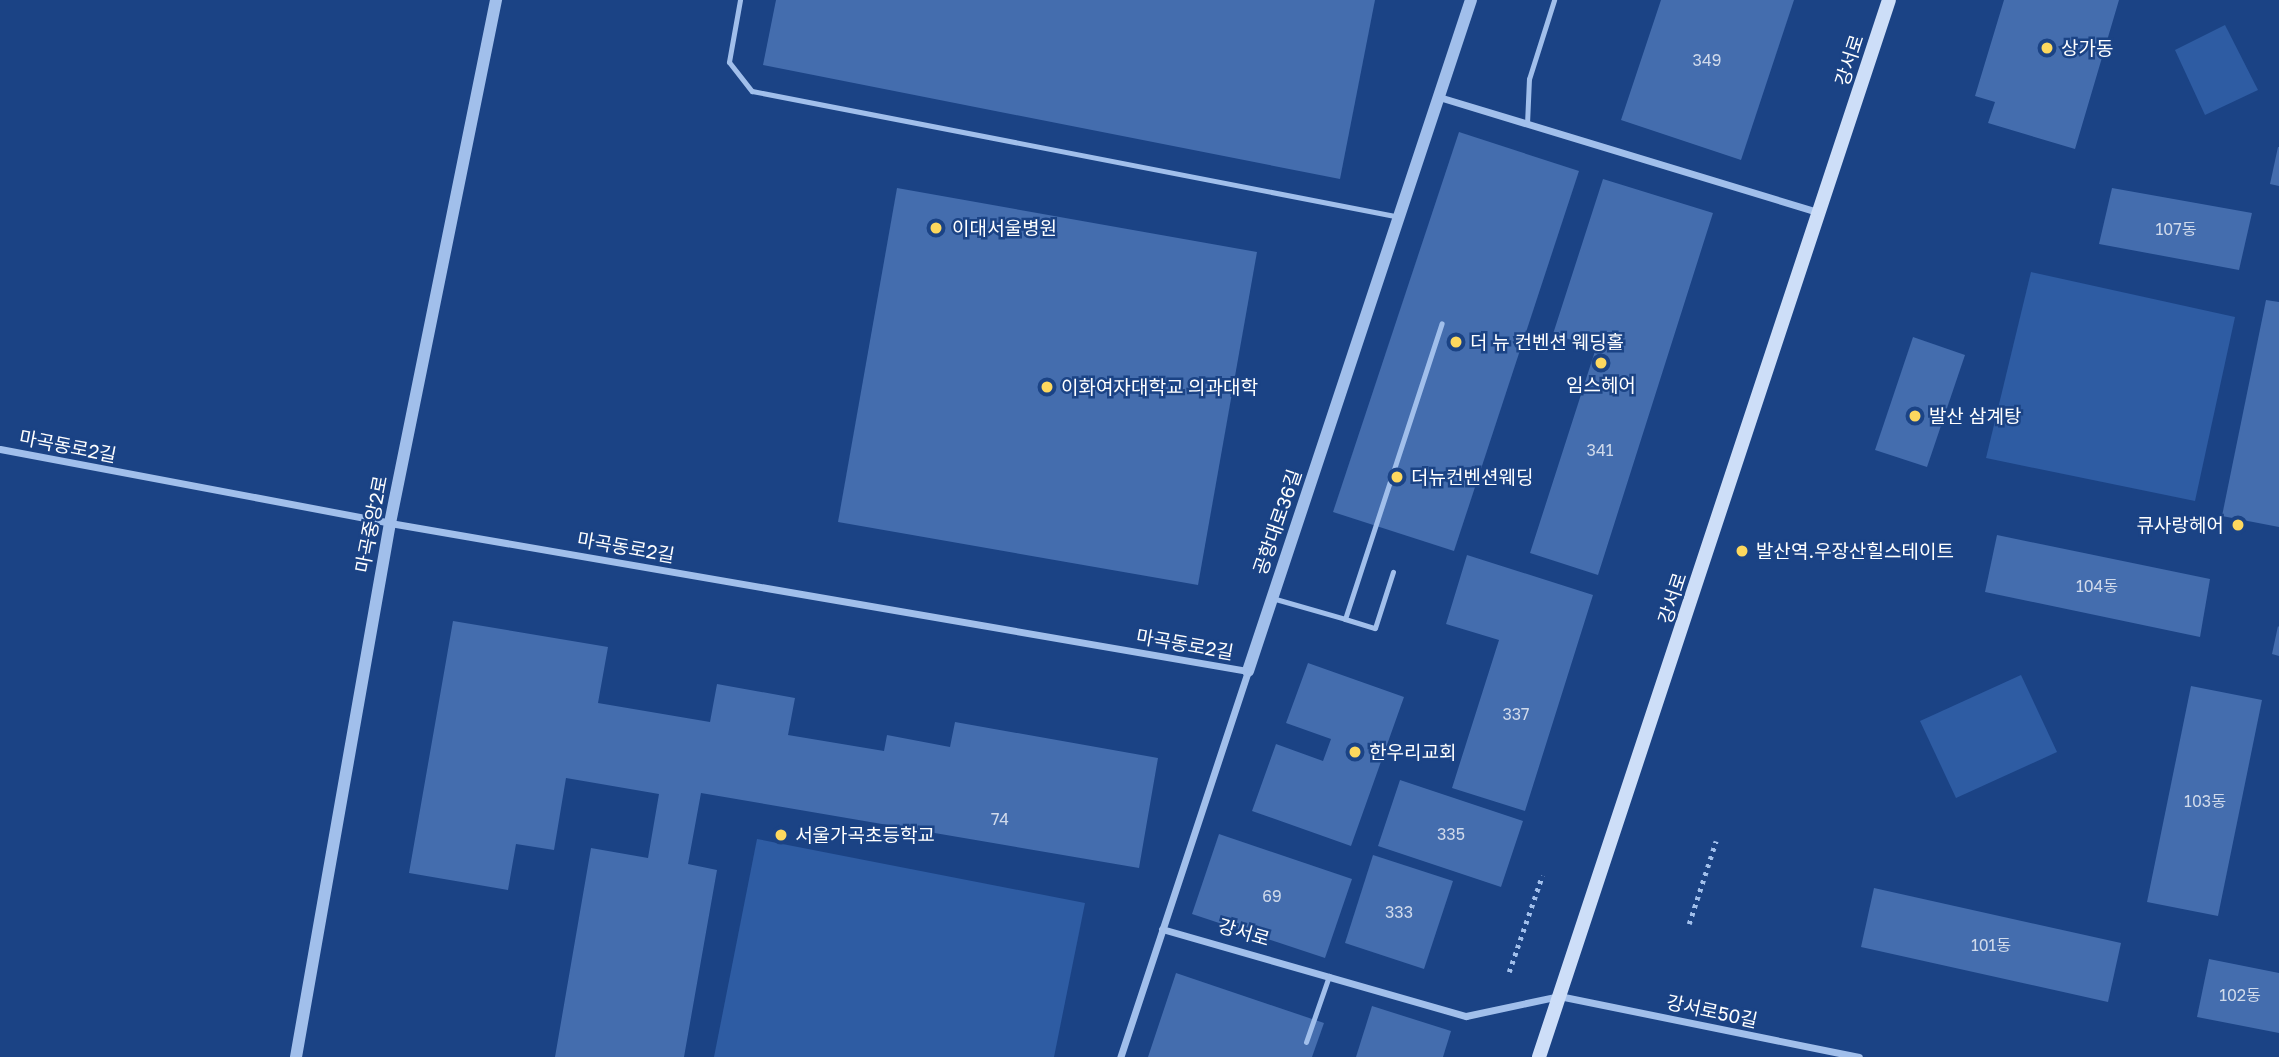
<!DOCTYPE html>
<html>
<head>
<meta charset="utf-8">
<style>
	body { margin:0 }
	#map { position:relative; width:2279px; height:1057px; overflow:hidden; background:#1b4385; font-family:"Golos Text","Noto Sans KR",sans-serif }
	div>[style] { position:absolute }
	[style*='--x'] { left:calc(var(--x)*1px); top:calc(var(--y)*1px); width:calc(var(--w)*1px); rotate:calc(var(--a)*1deg) }
	.green>* { inset:0; background:#2e5ca3 }
	.building>* { inset:0; background:#446dae }
	.path>* { height:4.5px; margin-top:-2.25px; transform-origin:0; background:repeating-linear-gradient(90deg,#a1bfeb 0 3.5px,transparent 0 8.5px) }
	.service>* { height:5px; margin:-2.5px; padding:0 2.5px; transform-origin:2.5px; border-radius:2.5px; background:#a1bfeb }
	.minor>* { height:7px; margin:-3.5px; padding:0 3.5px; transform-origin:3.5px; border-radius:3.5px; background:#a1bfeb }
	.tertiary>* { height:12px; margin:-6px; padding:0 6px; transform-origin:6px; border-radius:6px; background:#a1bfeb }
	.secondary>* { height:14px; margin:-7px; padding:0 7px; transform-origin:7px; border-radius:7px; background:#cddef8 }
	.dots>* { width:19px; height:19px; translate:-50% -50%; box-sizing:border-box; border:4px solid #1b4385; border-radius:50% }
	span { translate:-50% -50%; white-space:nowrap; text-align:center; line-height:1.15; -webkit-text-stroke:5px #1b4385; paint-order:stroke }
	.number-label { font-size:16px; color:#d0daeb }
	.number-label span { -webkit-text-stroke-width:0 }
	.poi-label { font-size:19px; color:#fff }
	.left { translate:0 -50%; text-align:left }
	.right { translate:-100% -50%; text-align:right }
	.street-label { font-size:19px; color:#fff }
</style>
</head>
<body>
<div id="map">
	<div class="green">
		<div style="clip-path:polygon(2225px 25px,2258px 90px,2205px 115px,2175px 50px)"></div>
		<div style="clip-path:polygon(2031px 272px,2235px 317px,2195px 501px,1986px 458px)"></div>
		<div style="clip-path:polygon(2021px 675px,2057px 752px,1956px 798px,1920px 721px)"></div>
		<div style="clip-path:polygon(757px 839px,1085px 903px,1054px 1057px,714px 1057px)"></div>
	</div>
	<div class="building">
		<div style="clip-path:polygon(776px 0,1375px 0,1340px 179px,763px 65px)"></div>
		<div style="clip-path:polygon(1661px 0,1794px 0,1741px 160px,1621px 120px)"></div>
		<div style="clip-path:polygon(2004px 0,2119px 0,2075px 149px,1988px 123px,1995px 102px,1975px 96px)"></div>
		<div style="clip-path:polygon(1459px 132px,1579px 171px,1454px 551px,1333px 512px)"></div>
		<div style="clip-path:polygon(2278px 147px,2279px 147px,2279px 186px,2270px 184px)"></div>
		<div style="clip-path:polygon(1603px 179px,1713px 213px,1598px 575px,1530px 553px,1596px 348px,1553px 334px)"></div>
		<div style="clip-path:polygon(897px 188px,1257px 252px,1198px 585px,838px 522px)"></div>
		<div style="clip-path:polygon(2112px 188px,2252px 213px,2239px 270px,2099px 244px)"></div>
		<div style="clip-path:polygon(2266px 300px,2279px 302px,2279px 527px,2222px 516px)"></div>
		<div style="clip-path:polygon(1913px 337px,1965px 355px,1927px 467px,1875px 450px)"></div>
		<div style="clip-path:polygon(1997px 535px,2210px 579px,2200px 637px,1985px 592px)"></div>
		<div style="clip-path:polygon(1467px 555px,1593px 595px,1525px 811px,1452px 788px,1499px 640px,1446px 624px)"></div>
		<div style="clip-path:polygon(453px 621px,608px 647px,598px 703px,710px 722px,717px 684px,795px 698px,788px 735px,884px 751px,887px 735px,950px 747px,955px 722px,1158px 758px,1139px 868px,701px 793px,688px 864px,717px 870px,684px 1057px,555px 1057px,591px 848px,648px 858px,659px 794px,566px 778px,554px 850px,516px 844px,508px 890px,409px 873px)"></div>
		<div style="clip-path:polygon(2278px 626px,2279px 627px,2279px 656px,2272px 654px)"></div>
		<div style="clip-path:polygon(1308px 663px,1404px 697px,1351px 846px,1252px 811px,1276px 744px,1323px 761px,1331px 739px,1286px 723px)"></div>
		<div style="clip-path:polygon(2191px 686px,2262px 700px,2218px 916px,2147px 902px)"></div>
		<div style="clip-path:polygon(1400px 780px,1523px 821px,1501px 887px,1378px 846px)"></div>
		<div style="clip-path:polygon(1219px 834px,1352px 879px,1325px 958px,1192px 914px)"></div>
		<div style="clip-path:polygon(1373px 855px,1453px 881px,1424px 969px,1345px 943px)"></div>
		<div style="clip-path:polygon(1874px 888px,2121px 943px,2108px 1002px,1861px 947px)"></div>
		<div style="clip-path:polygon(2209px 959px,2279px 973px,2279px 1033px,2197px 1017px)"></div>
		<div style="clip-path:polygon(1176px 973px,1324px 1023px,1312px 1057px,1148px 1057px)"></div>
		<div style="clip-path:polygon(1372px 1006px,1451px 1031px,1443px 1057px,1356px 1057px)"></div>
	</div>
	<div class="path">
		<div style="--x:1689;--y:924;--w:87;--a:-72"></div>
		<div style="--x:1509;--y:972;--w:102;--a:-71"></div>
	</div>
	<div class="service">
		<div style="--x:740;--y:0;--w:63;--a:100.1"></div>
		<div style="--x:729;--y:62;--w:37;--a:52"></div>
		<div style="--x:752;--y:91;--w:660;--a:11"></div>
		<div style="--x:1527;--y:124;--w:45;--a:-87.5"></div>
		<div style="--x:1529;--y:79;--w:83;--a:-72.4"></div>
		<div style="--x:1272;--y:598;--w:76;--a:16"></div>
		<div style="--x:1345;--y:619;--w:311;--a:-71.9"></div>
		<div style="--x:1345;--y:619;--w:31;--a:17"></div>
		<div style="--x:1375;--y:628;--w:59;--a:-72.2"></div>
		<div style="--x:1306;--y:1042;--w:70;--a:-70.8"></div>
	</div>
	<div class="minor">
		<div style="--x:1439;--y:97;--w:396;--a:16.9"></div>
		<div style="--x:0;--y:449;--w:397;--a:10.7"></div>
		<div style="--x:390;--y:523;--w:871;--a:9.79"></div>
		<div style="--x:1248;--y:671;--w:407;--a:108.3"></div>
		<div style="--x:1162;--y:929;--w:316;--a:16"></div>
		<div style="--x:1466;--y:1016;--w:95;--a:-12.1"></div>
		<div style="--x:1559;--y:996;--w:306;--a:11.5"></div>
	</div>
	<div class="tertiary">
		<div style="--x:1248;--y:671;--w:707;--a:-71.62"></div>
		<div style="--x:296;--y:1057;--w:542;--a:-80.02"></div>
		<div style="--x:390;--y:523;--w:534;--a:-78.54"></div>
	</div>
	<div class="secondary">
		<div style="--x:1539;--y:1057;--w:1113;--a:-71.68"></div>
	</div>
	<div class="dots">
		<div style="left:2047px;top:48px;background:#fdd85e"></div>
		<div style="left:936px;top:228px;background:#fdd85e"></div>
		<div style="left:1456px;top:342px;background:#fdd85e"></div>
		<div style="left:1601px;top:363px;background:#fdd85e"></div>
		<div style="left:1047px;top:387px;background:#fdd85e"></div>
		<div style="left:1915px;top:416px;background:#fdd85e"></div>
		<div style="left:1397px;top:477px;background:#fdd85e"></div>
		<div style="left:2238px;top:525px;background:#fdd85e"></div>
		<div style="left:1742px;top:551px;background:#fdd85e"></div>
		<div style="left:1355px;top:752px;background:#fdd85e"></div>
		<div style="left:781px;top:835px;background:#fdd85e"></div>
	</div>
	<div class="number-label">
		<span style="left:1707px;top:60px">349</span>
		<span style="left:2176px;top:229px">107동</span>
		<span style="left:1600px;top:450px">341</span>
		<span style="left:2097px;top:586px">104동</span>
		<span style="left:1516px;top:714px">337</span>
		<span style="left:2205px;top:801px">103동</span>
		<span style="left:1000px;top:819px">74</span>
		<span style="left:1451px;top:834px">335</span>
		<span style="left:1272px;top:896px">69</span>
		<span style="left:1399px;top:912px">333</span>
		<span style="left:1991px;top:945px">101동</span>
		<span style="left:2240px;top:995px">102동</span>
	</div>
	<div class="poi-label">
		<span class="left" style="left:2061px;top:48px">상가동</span>
		<span class="left" style="left:952px;top:228px">이대서울병원</span>
		<span class="left" style="left:1470px;top:342px">더 뉴 컨벤션 웨딩홀</span>
		<span style="left:1601px;top:385px">임스헤어</span>
		<span class="left" style="left:1061px;top:387px">이화여자대학교 의과대학</span>
		<span class="left" style="left:1929px;top:416px">발산 삼계탕</span>
		<span class="left" style="left:1411px;top:477px">더뉴컨벤션웨딩</span>
		<span class="right" style="left:2224px;top:525px">큐사랑헤어</span>
		<span class="left" style="left:1756px;top:551px">발산역.우장산힐스테이트</span>
		<span class="left" style="left:1369px;top:752px">한우리교회</span>
		<span class="left" style="left:795px;top:835px">서울가곡초등학교</span>
	</div>
	<div class="street-label">
		<span style="left:1849px;top:60px;rotate:-72deg">강서로</span>
		<span style="left:68px;top:446px;rotate:11deg">마곡동로2길</span>
		<span style="left:1277px;top:522px;rotate:-71deg">공항대로36길</span>
		<span style="left:371px;top:524px;rotate:-79deg">마곡중앙2로</span>
		<span style="left:626px;top:547px;rotate:10deg">마곡동로2길</span>
		<span style="left:1672px;top:598px;rotate:-72deg">강서로</span>
		<span style="left:1185px;top:644px;rotate:10deg">마곡동로2길</span>
		<span style="left:1244px;top:932px;rotate:16deg">강서로</span>
		<span style="left:1712px;top:1011px;rotate:12deg">강서로50길</span>
	</div>
</div>
</body>
</html>
